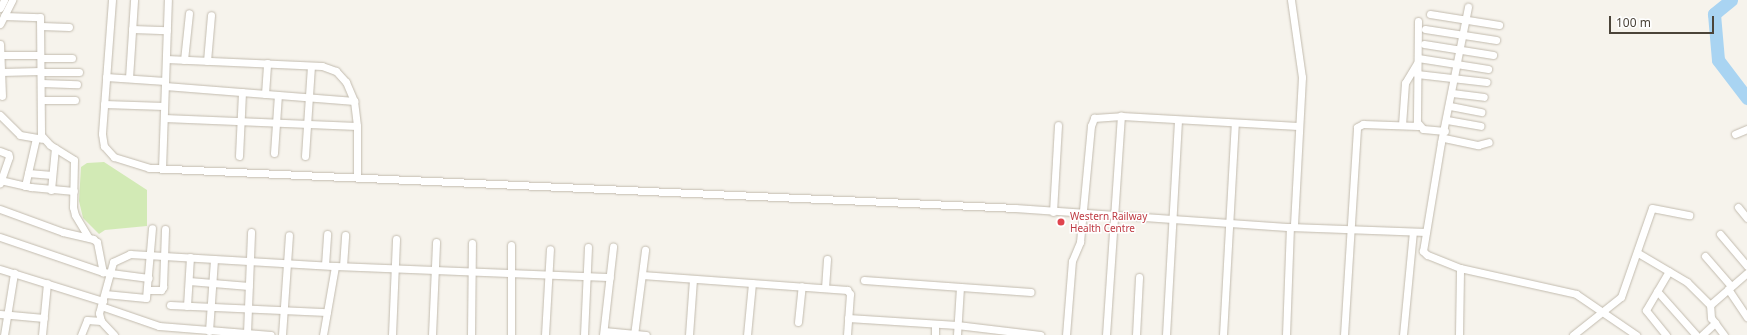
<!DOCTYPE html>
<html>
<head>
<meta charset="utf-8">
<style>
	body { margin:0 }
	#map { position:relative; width:1747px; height:335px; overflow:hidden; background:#f6f3ec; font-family:"Noto Sans",sans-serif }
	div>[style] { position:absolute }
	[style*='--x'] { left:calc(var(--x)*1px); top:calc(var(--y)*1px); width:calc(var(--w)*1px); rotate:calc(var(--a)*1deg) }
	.green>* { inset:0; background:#d2eab5 }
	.river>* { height:13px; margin:-6.5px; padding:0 6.5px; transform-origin:6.5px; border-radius:6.5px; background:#a9d4f2 }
	.roads { filter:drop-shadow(0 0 1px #c2bbae) drop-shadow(0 0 1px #c2bbae) }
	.minor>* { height:7px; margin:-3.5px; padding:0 3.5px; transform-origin:3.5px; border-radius:3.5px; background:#fff }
	.dots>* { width:11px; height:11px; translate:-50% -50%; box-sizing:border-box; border:2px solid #fff; border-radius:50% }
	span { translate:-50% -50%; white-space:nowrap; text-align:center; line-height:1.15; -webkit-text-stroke:3px #fff; paint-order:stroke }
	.health-label { font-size:10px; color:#be3a42 }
	.left { translate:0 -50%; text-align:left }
	.scale { position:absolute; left:1609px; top:16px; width:105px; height:18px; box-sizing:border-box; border:2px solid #4b4439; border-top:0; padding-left:5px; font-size:12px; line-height:14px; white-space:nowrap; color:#4b4439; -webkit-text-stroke:3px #fff; paint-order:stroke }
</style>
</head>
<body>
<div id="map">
	<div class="green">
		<div style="clip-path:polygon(104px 162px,147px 190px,147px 226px,105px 230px,99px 234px,83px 218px,79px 201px,81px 167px,87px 163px)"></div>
	</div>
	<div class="river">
		<div style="--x:1731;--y:0;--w:22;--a:141"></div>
		<div style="--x:1714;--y:14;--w:46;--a:85"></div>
		<div style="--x:1718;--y:60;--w:48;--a:52.7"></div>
	</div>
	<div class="roads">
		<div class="minor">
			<div style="--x:112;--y:0;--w:134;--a:94.3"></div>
			<div style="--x:102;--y:134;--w:12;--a:81"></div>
			<div style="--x:104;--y:146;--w:15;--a:48"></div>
			<div style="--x:114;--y:157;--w:37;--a:17"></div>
			<div style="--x:149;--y:168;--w:867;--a:2.64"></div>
			<div style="--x:1015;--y:208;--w:276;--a:4"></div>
			<div style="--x:1290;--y:227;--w:136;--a:2.1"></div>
			<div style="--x:1291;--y:0;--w:78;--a:81.9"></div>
			<div style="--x:1302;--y:77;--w:150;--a:93.1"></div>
			<div style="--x:0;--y:8;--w:9;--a:-63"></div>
			<div style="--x:1430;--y:14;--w:70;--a:9.1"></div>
			<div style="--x:4;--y:16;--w:36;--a:2"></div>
			<div style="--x:40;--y:17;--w:118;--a:89.5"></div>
			<div style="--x:41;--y:135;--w:13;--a:48"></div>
			<div style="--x:50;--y:145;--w:28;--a:32"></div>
			<div style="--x:74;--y:160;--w:47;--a:91.2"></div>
			<div style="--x:73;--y:207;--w:8;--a:76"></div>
			<div style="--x:75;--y:215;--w:26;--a:59"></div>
			<div style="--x:1418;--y:21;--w:101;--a:90.6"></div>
			<div style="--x:1417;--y:122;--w:9;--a:49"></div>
			<div style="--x:1423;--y:129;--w:22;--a:5"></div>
			<div style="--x:0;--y:24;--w:27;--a:-63"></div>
			<div style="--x:41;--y:26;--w:28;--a:2"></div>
			<div style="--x:132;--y:29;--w:35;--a:2"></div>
			<div style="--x:1425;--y:29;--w:72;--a:8.8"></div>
			<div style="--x:0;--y:44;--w:52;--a:87.8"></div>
			<div style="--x:1424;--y:44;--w:70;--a:9.1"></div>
			<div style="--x:0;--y:55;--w:40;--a:0"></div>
			<div style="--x:41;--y:58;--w:31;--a:0"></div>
			<div style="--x:1418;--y:58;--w:71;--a:8.9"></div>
			<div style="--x:166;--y:59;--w:156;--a:2.6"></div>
			<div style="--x:322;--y:66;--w:15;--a:20"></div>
			<div style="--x:336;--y:71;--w:15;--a:48"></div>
			<div style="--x:346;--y:82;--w:21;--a:67"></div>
			<div style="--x:354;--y:101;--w:25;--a:83"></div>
			<div style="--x:357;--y:126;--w:50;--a:90"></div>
			<div style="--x:184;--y:60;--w:47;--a:-83.9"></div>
			<div style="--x:207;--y:61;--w:46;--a:-85"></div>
			<div style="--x:1;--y:72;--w:40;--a:-1.4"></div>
			<div style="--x:41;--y:72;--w:38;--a:0"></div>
			<div style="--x:1417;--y:74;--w:70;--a:6.5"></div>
			<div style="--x:106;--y:77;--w:59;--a:3.9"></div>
			<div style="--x:129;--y:78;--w:78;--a:-86.3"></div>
			<div style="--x:41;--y:83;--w:36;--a:2"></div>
			<div style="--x:165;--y:86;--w:190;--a:4.5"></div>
			<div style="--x:1452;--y:93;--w:32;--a:7"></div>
			<div style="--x:265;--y:94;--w:31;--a:-86"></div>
			<div style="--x:41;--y:100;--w:34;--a:0"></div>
			<div style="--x:104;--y:104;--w:60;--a:1.9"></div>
			<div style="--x:1450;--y:106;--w:32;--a:11"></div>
			<div style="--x:0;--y:115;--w:28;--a:45"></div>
			<div style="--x:20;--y:135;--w:22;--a:10"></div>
			<div style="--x:164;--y:118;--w:193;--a:2.4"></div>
			<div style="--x:1447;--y:120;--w:34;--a:10"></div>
			<div style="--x:1402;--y:125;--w:42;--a:-85.9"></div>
			<div style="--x:1405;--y:83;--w:23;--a:-59"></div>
			<div style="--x:1735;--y:134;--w:13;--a:-23"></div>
			<div style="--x:1444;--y:138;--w:35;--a:12"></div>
			<div style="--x:1478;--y:145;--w:11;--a:-15"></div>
			<div style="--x:0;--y:151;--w:9;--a:21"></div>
			<div style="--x:8;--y:154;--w:3;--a:72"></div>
			<div style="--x:9;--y:157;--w:28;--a:109"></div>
			<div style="--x:274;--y:153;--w:58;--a:-86.1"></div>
			<div style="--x:239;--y:156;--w:64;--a:-87.3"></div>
			<div style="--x:305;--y:156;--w:90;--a:-86.2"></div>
			<div style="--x:162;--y:169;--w:169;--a:-88"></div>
			<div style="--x:28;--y:173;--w:24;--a:5"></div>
			<div style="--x:0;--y:180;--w:32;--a:13"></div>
			<div style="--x:31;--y:187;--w:43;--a:5.3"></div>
			<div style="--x:25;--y:186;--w:49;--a:-77.1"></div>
			<div style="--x:51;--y:190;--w:42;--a:-84.6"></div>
			<div style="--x:1738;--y:207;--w:14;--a:51"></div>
			<div style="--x:0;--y:209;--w:67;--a:20.1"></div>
			<div style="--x:63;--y:232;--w:31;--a:13"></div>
			<div style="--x:93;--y:239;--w:5;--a:37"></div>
			<div style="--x:97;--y:242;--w:31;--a:79"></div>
			<div style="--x:1053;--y:212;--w:87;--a:-86.7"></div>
			<div style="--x:1720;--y:234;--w:42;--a:49.8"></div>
			<div style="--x:0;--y:237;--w:109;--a:18.8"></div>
			<div style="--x:103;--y:272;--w:46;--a:7.4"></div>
			<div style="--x:1638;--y:253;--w:57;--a:30.6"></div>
			<div style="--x:1687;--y:282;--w:33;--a:45"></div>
			<div style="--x:1705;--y:256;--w:40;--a:49"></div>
			<div style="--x:325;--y:265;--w:31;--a:-86"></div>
			<div style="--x:343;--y:266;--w:31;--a:-86"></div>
			<div style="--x:1460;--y:268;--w:119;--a:12.6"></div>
			<div style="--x:1576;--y:294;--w:73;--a:34.3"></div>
			<div style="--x:0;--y:269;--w:108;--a:17.3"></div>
			<div style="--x:642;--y:275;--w:206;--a:4.2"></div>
			<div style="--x:847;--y:290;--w:5;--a:53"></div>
			<div style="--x:850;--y:294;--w:41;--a:94.2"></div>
			<div style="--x:864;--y:280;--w:167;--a:4.1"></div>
			<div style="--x:189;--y:281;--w:60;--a:4.8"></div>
			<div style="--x:825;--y:288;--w:29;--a:-86"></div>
			<div style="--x:1728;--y:289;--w:34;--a:56"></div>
			<div style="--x:148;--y:290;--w:13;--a:0"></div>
			<div style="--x:161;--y:290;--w:4;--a:-56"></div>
			<div style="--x:163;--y:287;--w:58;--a:-88"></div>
			<div style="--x:1657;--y:291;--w:59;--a:48.4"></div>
			<div style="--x:105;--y:294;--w:41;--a:5.6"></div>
			<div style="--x:146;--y:298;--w:70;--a:-85.1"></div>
			<div style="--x:170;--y:305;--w:157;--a:2.6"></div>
			<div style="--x:101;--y:306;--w:61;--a:19"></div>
			<div style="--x:159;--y:326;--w:112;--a:4.6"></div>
			<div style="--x:187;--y:306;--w:49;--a:-86.5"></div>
			<div style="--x:0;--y:314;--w:44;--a:5.2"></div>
			<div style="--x:848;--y:318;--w:109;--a:3.7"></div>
			<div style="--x:957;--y:325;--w:84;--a:6.9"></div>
			<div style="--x:798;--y:322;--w:36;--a:-84"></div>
			<div style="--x:209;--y:331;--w:72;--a:-86"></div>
			<div style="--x:604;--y:331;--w:42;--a:5.4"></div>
			<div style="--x:247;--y:333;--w:101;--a:-87.7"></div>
			<div style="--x:4;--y:335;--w:63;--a:-80.8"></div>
			<div style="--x:42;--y:335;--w:52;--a:-84.5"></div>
			<div style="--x:81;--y:335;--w:16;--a:-68"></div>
			<div style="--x:87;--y:320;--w:14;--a:4"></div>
			<div style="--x:114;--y:335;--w:19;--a:-133"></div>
			<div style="--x:101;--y:321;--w:8;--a:-104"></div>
			<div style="--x:99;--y:313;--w:53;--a:-74.6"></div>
			<div style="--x:113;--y:262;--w:19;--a:-25"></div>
			<div style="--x:130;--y:254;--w:203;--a:3.4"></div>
			<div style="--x:333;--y:266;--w:277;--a:2.3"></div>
			<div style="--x:282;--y:335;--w:100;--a:-86"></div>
			<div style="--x:323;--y:335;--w:70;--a:-80.1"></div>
			<div style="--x:392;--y:335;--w:96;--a:-87.6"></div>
			<div style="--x:432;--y:335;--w:93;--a:-87.5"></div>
			<div style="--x:471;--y:335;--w:92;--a:-89.4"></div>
			<div style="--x:511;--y:335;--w:90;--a:-90"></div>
			<div style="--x:545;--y:335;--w:86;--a:-86.7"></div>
			<div style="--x:584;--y:335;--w:88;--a:-87.4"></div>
			<div style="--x:603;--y:335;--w:89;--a:-83.5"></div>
			<div style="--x:634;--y:335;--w:86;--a:-82.6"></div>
			<div style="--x:689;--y:335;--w:56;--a:-85.9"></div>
			<div style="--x:747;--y:335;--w:52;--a:-84.5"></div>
			<div style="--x:935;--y:335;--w:11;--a:-90"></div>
			<div style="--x:957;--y:335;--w:48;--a:-86.4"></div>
			<div style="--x:1066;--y:335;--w:74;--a:-85.4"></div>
			<div style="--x:1072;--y:261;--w:21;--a:-67"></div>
			<div style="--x:1080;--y:242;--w:117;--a:-84.6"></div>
			<div style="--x:1091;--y:126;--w:9;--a:-69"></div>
			<div style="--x:1094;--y:118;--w:27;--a:-4"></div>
			<div style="--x:1121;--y:116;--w:178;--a:3.2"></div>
			<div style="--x:1106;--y:335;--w:220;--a:-86.1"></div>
			<div style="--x:1136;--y:335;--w:58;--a:-87"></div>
			<div style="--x:1166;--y:335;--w:214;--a:-86.8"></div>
			<div style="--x:1223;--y:335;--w:212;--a:-86.8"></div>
			<div style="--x:1286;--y:335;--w:108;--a:-87.9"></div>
			<div style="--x:1344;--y:335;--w:208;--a:-86.4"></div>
			<div style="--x:1357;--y:127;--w:7;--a:-27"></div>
			<div style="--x:1363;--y:124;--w:55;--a:2.1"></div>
			<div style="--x:1403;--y:335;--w:103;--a:-84.5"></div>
			<div style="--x:1459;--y:335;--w:67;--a:-89.1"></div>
			<div style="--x:1460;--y:268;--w:35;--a:-158"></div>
			<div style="--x:1427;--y:255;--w:6;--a:-135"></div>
			<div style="--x:1423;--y:251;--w:110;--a:-80.6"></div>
			<div style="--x:1441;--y:142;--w:138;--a:-78.7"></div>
			<div style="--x:1573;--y:335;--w:61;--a:-38.4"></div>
			<div style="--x:1621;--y:297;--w:94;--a:-70.8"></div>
			<div style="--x:1652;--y:208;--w:38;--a:11"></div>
			<div style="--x:1666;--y:335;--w:32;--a:-129"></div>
			<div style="--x:1646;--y:310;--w:45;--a:-59.5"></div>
			<div style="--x:1702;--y:335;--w:18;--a:-43"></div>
			<div style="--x:1724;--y:335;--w:21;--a:-127"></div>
			<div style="--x:1711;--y:318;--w:13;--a:-94"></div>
			<div style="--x:1710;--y:305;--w:49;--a:-40.9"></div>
		</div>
	</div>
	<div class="dots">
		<div style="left:1061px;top:222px;background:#e0444e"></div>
	</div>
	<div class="health-label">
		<span class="left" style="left:1070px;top:222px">Western Railway<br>Health Centre</span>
	</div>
	<div class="scale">100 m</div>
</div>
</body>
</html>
